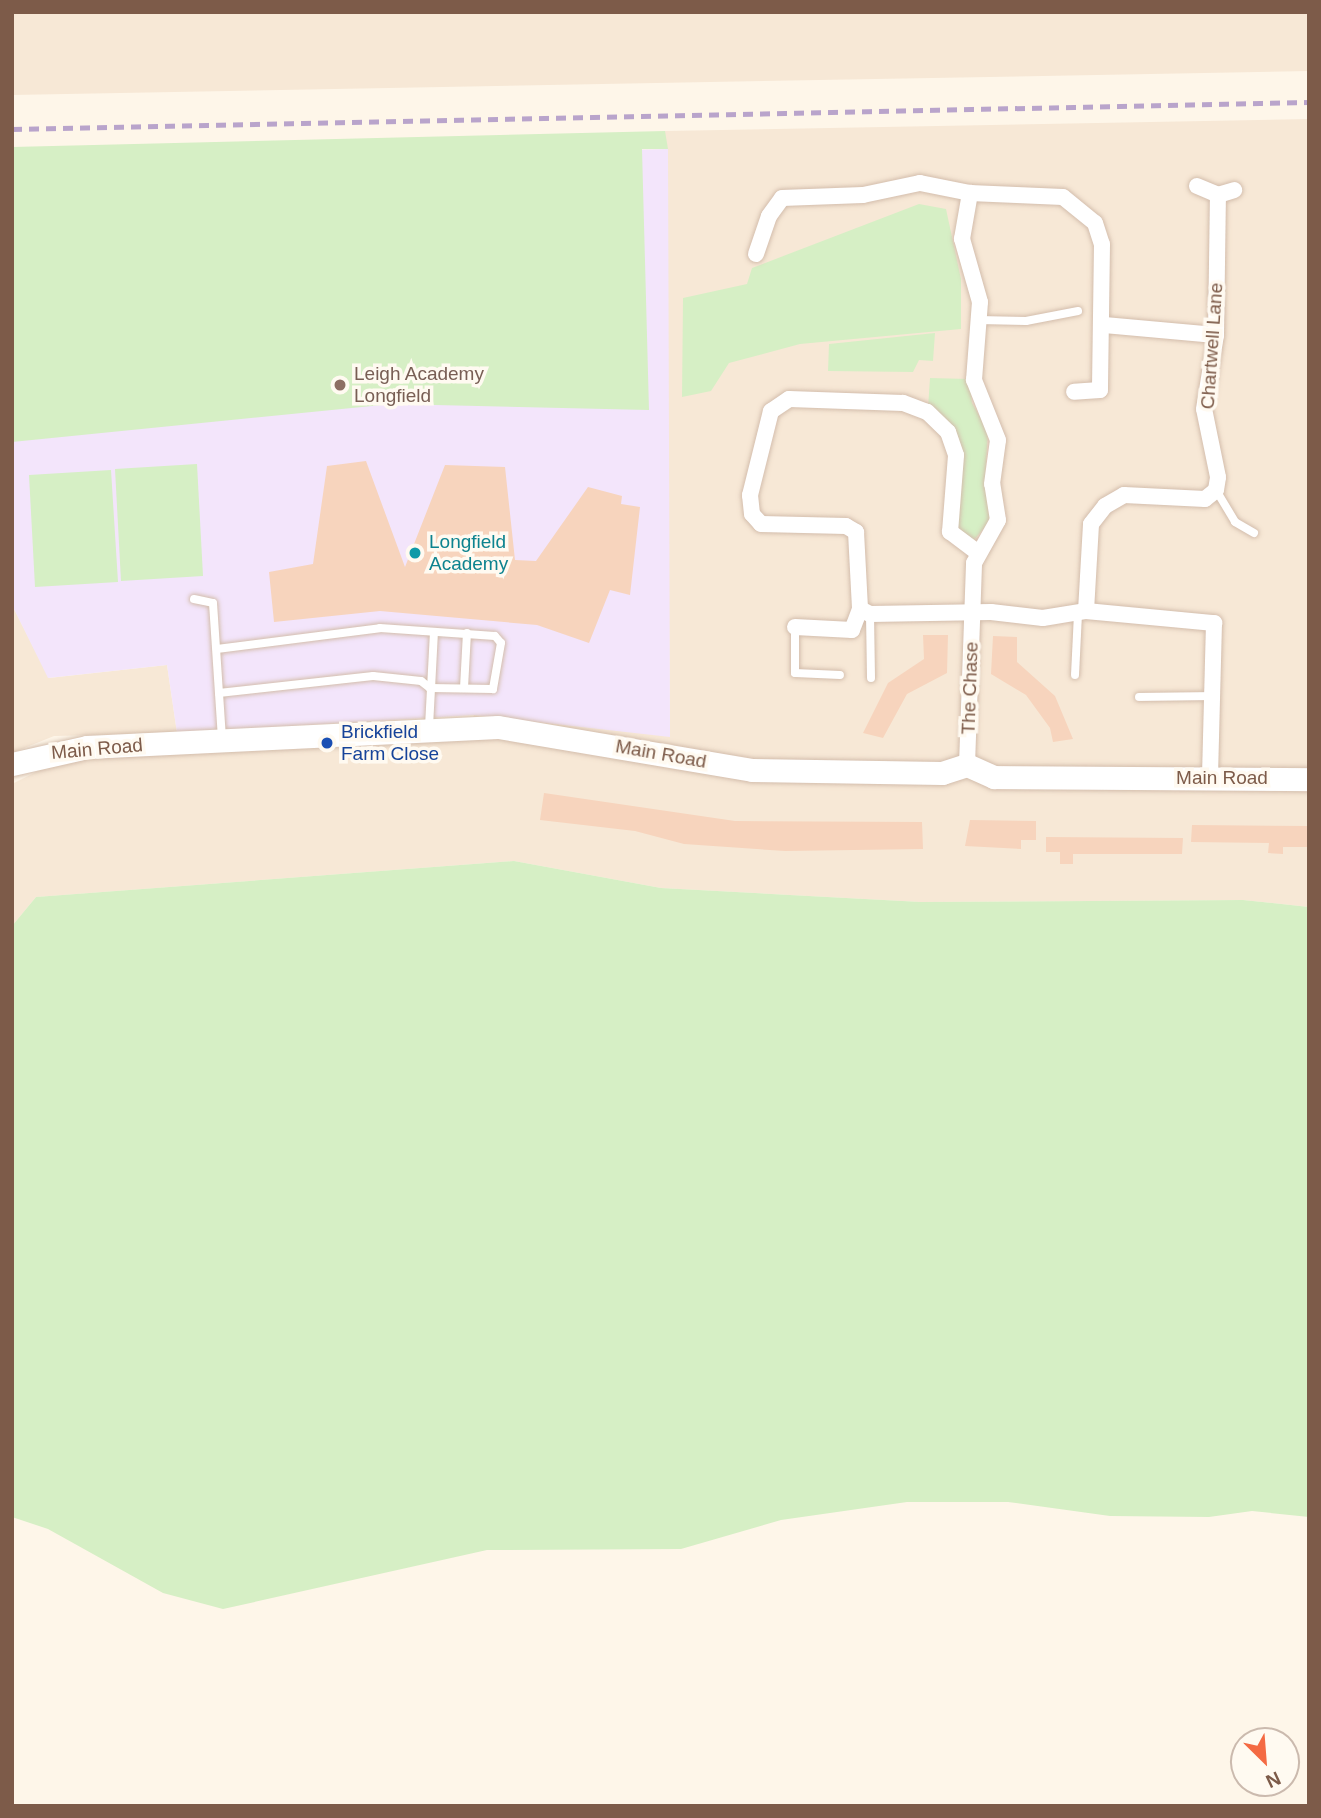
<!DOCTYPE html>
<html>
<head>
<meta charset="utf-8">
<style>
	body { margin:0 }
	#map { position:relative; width:1321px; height:1818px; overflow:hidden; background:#fef6e9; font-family:Helvetica,sans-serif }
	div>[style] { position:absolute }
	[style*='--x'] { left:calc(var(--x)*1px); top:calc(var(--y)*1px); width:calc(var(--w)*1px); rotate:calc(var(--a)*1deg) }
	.residential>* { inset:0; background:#f7e8d6 }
	.education>* { inset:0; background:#f3e5fb }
	.green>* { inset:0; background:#d6efc5 }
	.building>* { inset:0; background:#f7d4bd }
	.roads { filter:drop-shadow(0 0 2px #d3bdac) drop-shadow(0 0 2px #d3bdac) }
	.lane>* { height:8px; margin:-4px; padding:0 4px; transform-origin:4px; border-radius:4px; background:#fff }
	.street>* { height:16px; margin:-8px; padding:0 8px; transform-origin:8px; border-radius:8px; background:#fff }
	.secondary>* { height:23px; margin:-11.5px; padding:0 11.5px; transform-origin:11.5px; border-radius:11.5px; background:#fff }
	.rail>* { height:5px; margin-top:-2.5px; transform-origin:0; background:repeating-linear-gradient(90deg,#b9a4cb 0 10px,transparent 0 17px) }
	.dots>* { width:19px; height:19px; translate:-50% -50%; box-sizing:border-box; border:4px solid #fffaf1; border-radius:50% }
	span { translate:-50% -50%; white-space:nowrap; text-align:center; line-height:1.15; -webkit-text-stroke:7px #fffaf1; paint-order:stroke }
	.street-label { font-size:19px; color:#7d5b49 }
	.education-label { font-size:19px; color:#785e54 }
	.left { translate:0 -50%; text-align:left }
	.culture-label { font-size:19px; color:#0d838f }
	.transit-label { font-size:19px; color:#164399 }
	.frame { position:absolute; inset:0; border:14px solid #7d5b49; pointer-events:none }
	.north { position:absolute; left:1230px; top:1727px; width:70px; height:70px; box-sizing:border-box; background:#fffaf1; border:2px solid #cbbaae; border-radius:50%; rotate:155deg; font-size:19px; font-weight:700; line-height:28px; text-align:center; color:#7d5b49 }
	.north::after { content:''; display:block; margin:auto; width:24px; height:32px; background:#f46a43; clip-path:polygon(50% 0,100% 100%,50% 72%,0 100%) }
</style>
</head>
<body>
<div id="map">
	<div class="residential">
		<div style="clip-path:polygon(12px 12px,1309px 12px,1309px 71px,12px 95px)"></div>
		<div style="clip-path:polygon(1309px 119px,1309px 907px,1243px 900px,921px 902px,661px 888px,514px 861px,36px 897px,12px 926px,12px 784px,60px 760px,465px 735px,474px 715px,670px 736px,665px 131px)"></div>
		<div style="clip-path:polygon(12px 605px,49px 678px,167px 665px,177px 733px,54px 736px,12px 753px)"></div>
	</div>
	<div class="education">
		<div style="clip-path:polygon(668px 149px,670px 737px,474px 715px,177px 733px,167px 665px,48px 678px,12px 605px,12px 165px)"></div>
	</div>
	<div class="green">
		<div style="clip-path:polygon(665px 131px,668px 149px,642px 149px,649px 410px,392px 404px,12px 442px,12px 147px)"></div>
		<div style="clip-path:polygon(919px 204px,946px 209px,961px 279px,961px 329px,800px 344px,729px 363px,711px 391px,682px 397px,683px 298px,747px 284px,752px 268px)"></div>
		<div style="clip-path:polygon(935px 333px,933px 361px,919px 360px,913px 372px,828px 371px,829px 344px)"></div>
		<div style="clip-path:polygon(930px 378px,969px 379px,972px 403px,988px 431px,985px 479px,992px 519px,973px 541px,955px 531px,962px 475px,928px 408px)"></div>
		<div style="clip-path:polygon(197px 464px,203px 576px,121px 581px,115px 469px)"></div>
		<div style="clip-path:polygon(111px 470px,118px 582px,35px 587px,29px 475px)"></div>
		<div style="clip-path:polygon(514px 861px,661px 888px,921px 902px,1243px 900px,1309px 907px,1309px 1517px,1252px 1511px,1209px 1517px,1110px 1516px,1008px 1502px,907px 1502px,781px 1520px,681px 1549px,487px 1550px,223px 1609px,163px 1593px,48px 1529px,12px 1517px,12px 926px,36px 897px)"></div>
	</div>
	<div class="building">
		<div style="clip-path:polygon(366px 461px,405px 567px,445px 465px,505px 467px,515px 560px,536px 561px,588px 487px,622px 496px,621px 504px,640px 507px,630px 595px,610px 590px,589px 643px,537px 625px,380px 611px,274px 622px,269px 572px,313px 564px,327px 466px)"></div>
		<div style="clip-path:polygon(923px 635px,948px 635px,947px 673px,907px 694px,883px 738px,863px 733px,888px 683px,924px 659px)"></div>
		<div style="clip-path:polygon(993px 636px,1017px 637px,1017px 662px,1055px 696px,1073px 739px,1053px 742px,1050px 728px,1026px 695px,991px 674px)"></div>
		<div style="clip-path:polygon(544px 793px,735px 821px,922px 822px,923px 849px,785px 851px,684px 844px,635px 831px,540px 820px)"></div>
		<div style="clip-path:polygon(970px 820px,1036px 821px,1036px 840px,1021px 840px,1021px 849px,965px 846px)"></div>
		<div style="clip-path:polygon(1192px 825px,1309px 826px,1309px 847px,1283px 847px,1283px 854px,1268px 853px,1269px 843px,1191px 842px)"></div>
		<div style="clip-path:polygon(1046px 837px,1183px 838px,1182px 854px,1073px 854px,1073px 864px,1060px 864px,1060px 852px,1046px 852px)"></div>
	</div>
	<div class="roads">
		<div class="lane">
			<div style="--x:978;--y:320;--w:48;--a:1.2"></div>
			<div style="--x:1026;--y:321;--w:53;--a:-10.9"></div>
			<div style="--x:1216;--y:490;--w:37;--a:59"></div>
			<div style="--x:1235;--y:522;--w:22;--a:30"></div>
			<div style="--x:194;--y:599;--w:19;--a:12"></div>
			<div style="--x:213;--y:603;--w:136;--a:86.2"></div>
			<div style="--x:870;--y:614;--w:64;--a:89.1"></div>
			<div style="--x:795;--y:627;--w:46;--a:90"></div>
			<div style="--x:795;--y:673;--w:45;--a:2.5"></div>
			<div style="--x:217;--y:649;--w:164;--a:-7.3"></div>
			<div style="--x:380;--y:628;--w:115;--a:4"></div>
			<div style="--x:495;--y:636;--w:9;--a:49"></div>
			<div style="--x:501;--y:643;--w:47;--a:99.9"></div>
			<div style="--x:493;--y:689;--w:63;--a:-179.1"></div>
			<div style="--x:430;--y:688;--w:11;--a:-142"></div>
			<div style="--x:421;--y:681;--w:48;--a:-174.1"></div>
			<div style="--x:373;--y:676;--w:155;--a:173.7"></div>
			<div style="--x:1075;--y:675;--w:62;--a:-87.2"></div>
			<div style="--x:464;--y:688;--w:55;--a:-86.9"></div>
			<div style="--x:1139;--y:697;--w:73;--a:-0.8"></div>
			<div style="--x:429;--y:727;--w:95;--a:-87"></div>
		</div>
		<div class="street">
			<div style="--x:1197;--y:186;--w:23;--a:23"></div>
			<div style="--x:1218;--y:195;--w:17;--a:-17"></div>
			<div style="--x:756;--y:254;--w:40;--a:-71.1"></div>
			<div style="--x:769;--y:216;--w:22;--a:-54"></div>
			<div style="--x:782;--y:198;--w:81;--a:-2.1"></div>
			<div style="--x:863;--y:195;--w:58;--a:-11.9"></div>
			<div style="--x:920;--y:183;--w:51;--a:11.3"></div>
			<div style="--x:970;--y:193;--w:93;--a:2.5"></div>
			<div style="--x:1063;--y:197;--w:41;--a:39.1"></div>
			<div style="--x:1095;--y:223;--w:22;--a:72"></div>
			<div style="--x:1102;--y:244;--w:146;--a:90.8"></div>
			<div style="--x:1100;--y:390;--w:26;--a:176"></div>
			<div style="--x:1104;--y:325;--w:112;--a:5.1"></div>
			<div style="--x:977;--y:552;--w:34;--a:-143"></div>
			<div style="--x:950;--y:532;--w:77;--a:-85.5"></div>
			<div style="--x:956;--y:455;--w:24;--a:-109"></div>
			<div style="--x:948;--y:432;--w:29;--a:-136"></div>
			<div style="--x:927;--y:412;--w:26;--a:-159"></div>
			<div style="--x:903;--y:403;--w:114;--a:-178"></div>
			<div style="--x:789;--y:399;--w:22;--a:146"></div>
			<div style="--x:771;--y:411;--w:87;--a:104"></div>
			<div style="--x:750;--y:495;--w:19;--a:84"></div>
			<div style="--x:752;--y:514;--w:13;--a:48"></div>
			<div style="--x:761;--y:524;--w:85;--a:1.3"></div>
			<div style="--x:846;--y:526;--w:12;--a:31"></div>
			<div style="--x:856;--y:532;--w:77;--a:87"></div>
			<div style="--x:860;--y:609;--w:11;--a:27"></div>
			<div style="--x:870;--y:614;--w:121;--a:-0.9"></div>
			<div style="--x:991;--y:612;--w:52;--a:6.6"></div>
			<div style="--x:1043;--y:618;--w:44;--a:-9.2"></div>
			<div style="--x:1086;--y:611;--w:129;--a:5.4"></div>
			<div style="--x:1214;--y:623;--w:155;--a:91.5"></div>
			<div style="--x:1086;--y:611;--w:87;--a:-86.7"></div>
			<div style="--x:1091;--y:524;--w:23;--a:-52"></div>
			<div style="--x:1105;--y:506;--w:22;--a:-30"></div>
			<div style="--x:1124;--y:495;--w:81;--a:2.8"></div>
			<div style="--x:1205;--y:499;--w:14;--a:-39"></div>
			<div style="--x:1216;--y:490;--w:13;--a:-81"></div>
			<div style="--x:1218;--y:477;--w:69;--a:-101.6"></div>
			<div style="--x:1204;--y:409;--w:75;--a:-80.8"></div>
			<div style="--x:1216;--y:335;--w:140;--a:-89.2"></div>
			<div style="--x:795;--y:627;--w:57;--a:3"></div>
			<div style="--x:852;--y:630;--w:22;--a:-69"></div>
			<div style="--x:967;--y:765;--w:202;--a:-88"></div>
			<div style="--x:974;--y:563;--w:49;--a:-60.8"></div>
			<div style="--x:998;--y:520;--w:36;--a:-99"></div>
			<div style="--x:992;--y:484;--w:44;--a:-82.2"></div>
			<div style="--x:998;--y:440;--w:65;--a:-111.8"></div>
			<div style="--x:974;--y:380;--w:78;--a:-85.6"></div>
			<div style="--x:980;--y:302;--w:66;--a:-105.9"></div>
			<div style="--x:962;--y:239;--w:47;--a:-80.1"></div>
		</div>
		<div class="secondary">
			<div style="--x:12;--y:764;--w:77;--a:-12.8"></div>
			<div style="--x:87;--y:747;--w:411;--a:-2.8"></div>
			<div style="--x:498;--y:727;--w:258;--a:9.6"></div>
			<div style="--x:752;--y:770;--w:190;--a:0.9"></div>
			<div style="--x:942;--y:773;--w:26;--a:-18"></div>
			<div style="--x:967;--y:765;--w:30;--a:24"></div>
			<div style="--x:994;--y:777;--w:315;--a:0.4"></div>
		</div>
	</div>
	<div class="rail">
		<div style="--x:12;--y:129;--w:1297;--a:-1.19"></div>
	</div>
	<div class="dots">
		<div style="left:340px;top:385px;background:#8d6e63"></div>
		<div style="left:415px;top:553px;background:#0f9aa8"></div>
		<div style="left:327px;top:743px;background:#1a4fb4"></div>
	</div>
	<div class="street-label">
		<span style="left:1212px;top:346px;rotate:-86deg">Chartwell Lane</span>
		<span style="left:970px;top:688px;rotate:-88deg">The Chase</span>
		<span style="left:97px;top:749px;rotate:-5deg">Main Road</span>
		<span style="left:661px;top:754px;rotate:10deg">Main Road</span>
		<span style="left:1222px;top:778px">Main Road</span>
	</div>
	<div class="education-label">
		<span class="left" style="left:354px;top:385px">Leigh Academy<br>Longfield</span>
	</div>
	<div class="culture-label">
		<span class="left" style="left:429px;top:553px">Longfield<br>Academy</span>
	</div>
	<div class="transit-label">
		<span class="left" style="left:341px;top:743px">Brickfield<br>Farm Close</span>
	</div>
	<div class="frame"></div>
	<div class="north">N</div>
</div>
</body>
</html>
